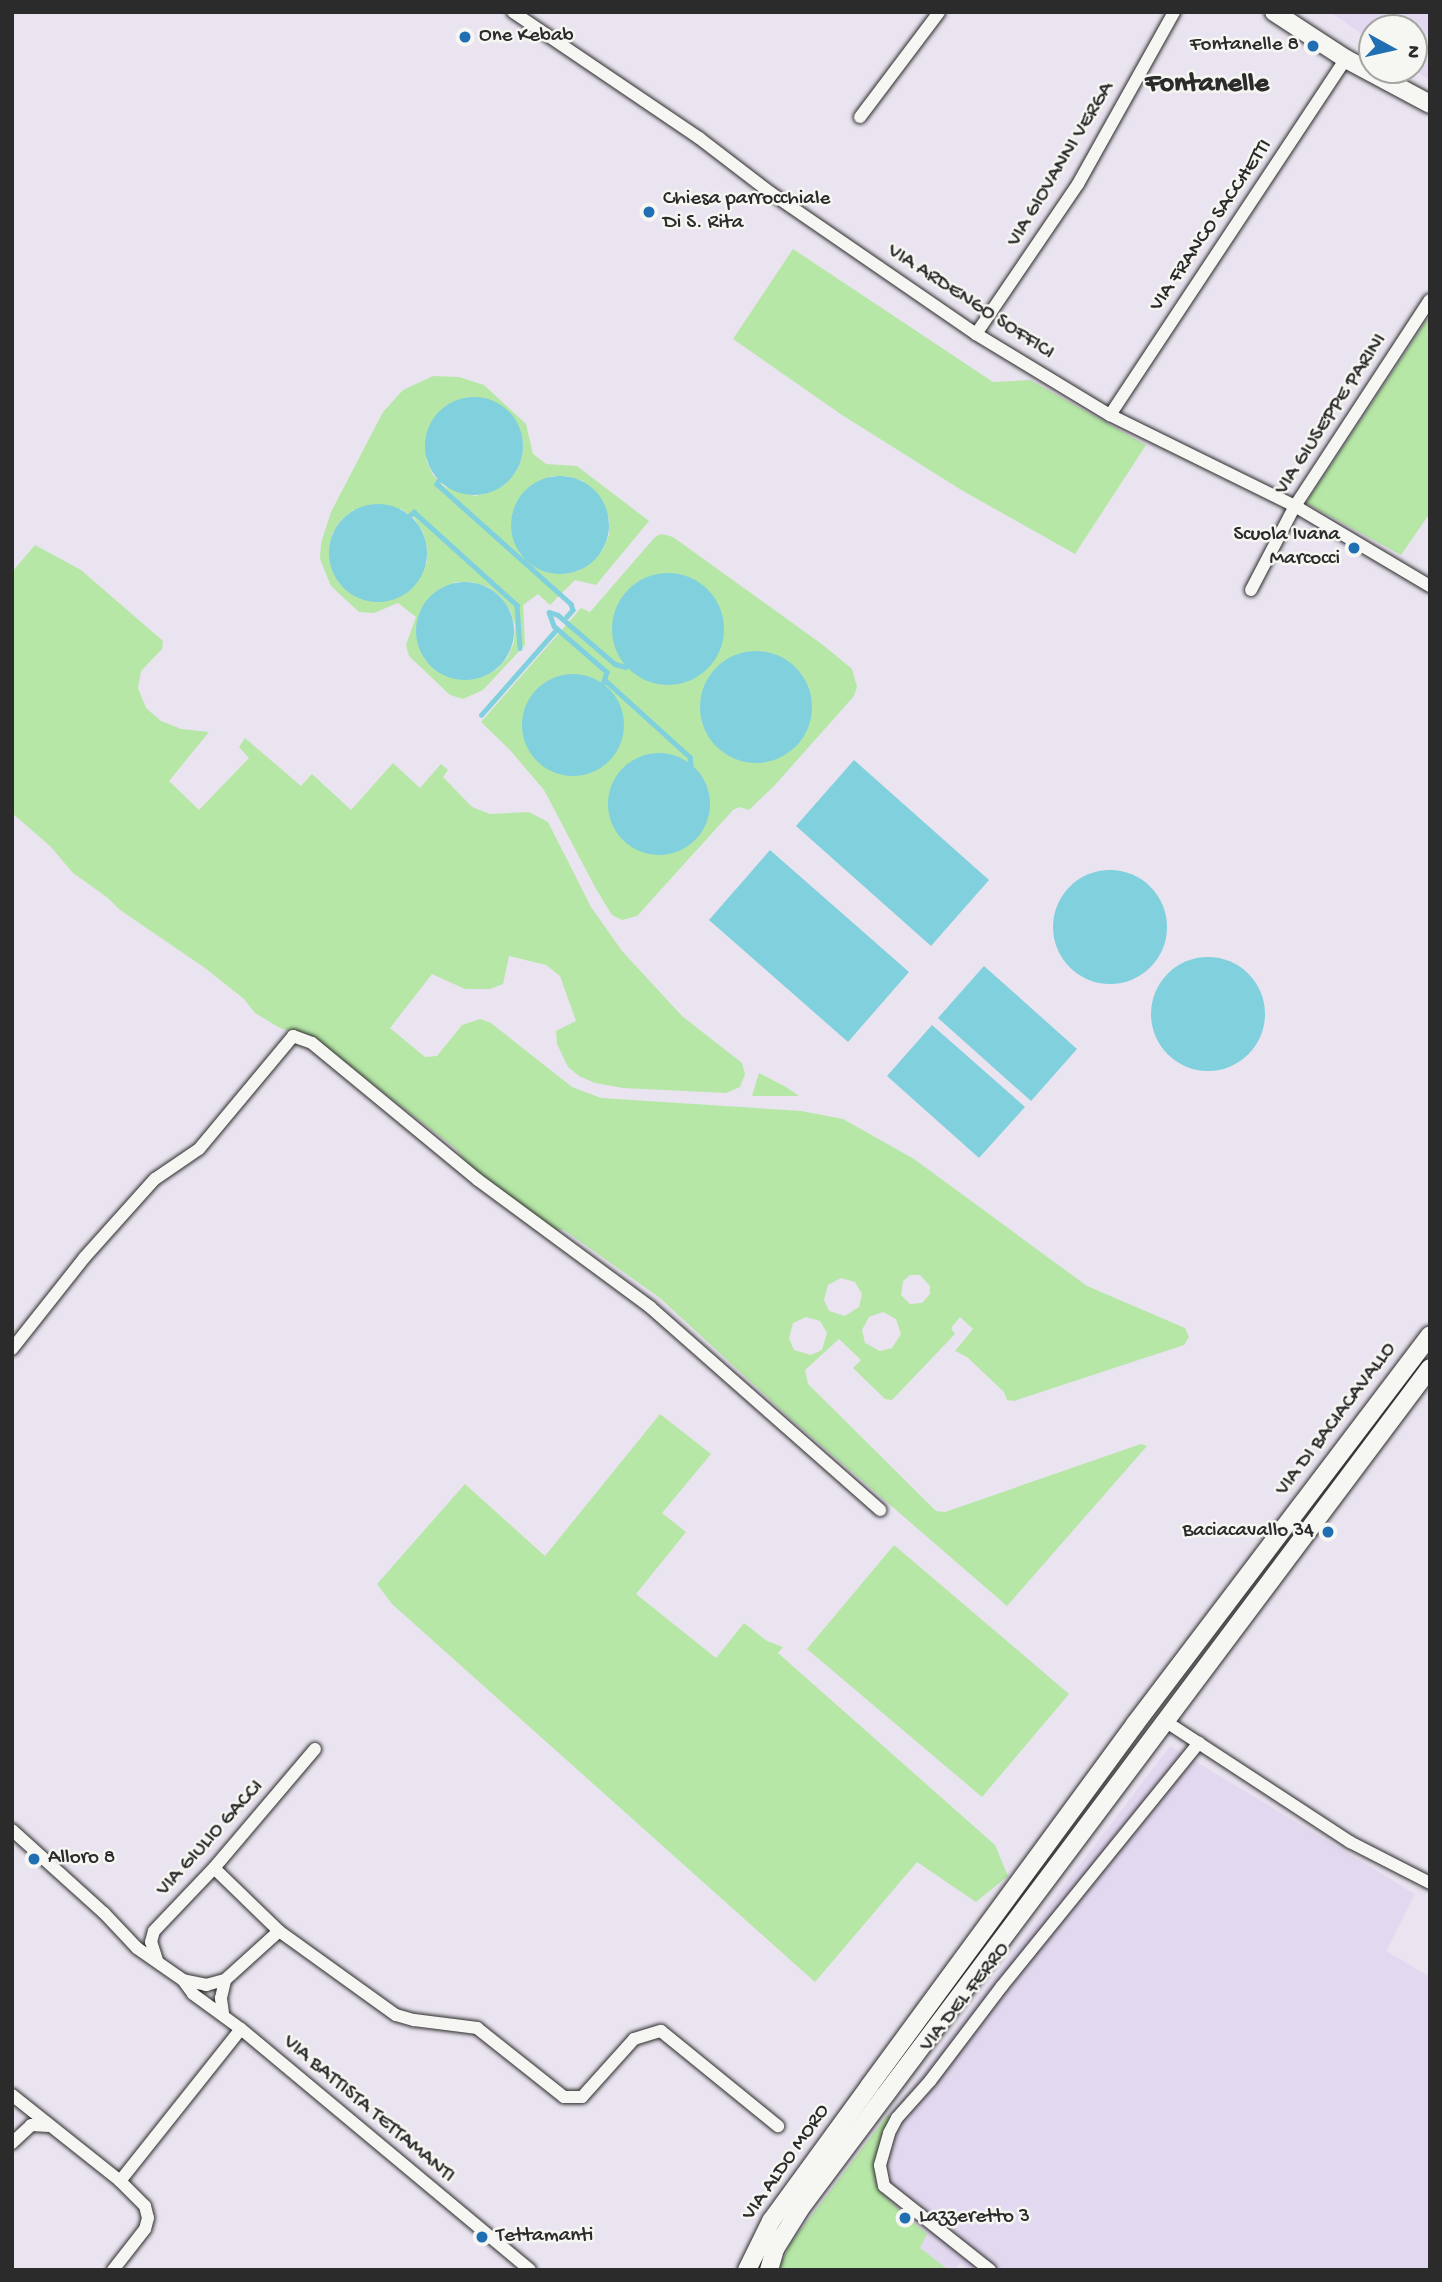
<!DOCTYPE html>
<html>
<head>
<meta charset="utf-8">
<style>
	body { margin:0 }
	#map { position:relative; width:1442px; height:2282px; overflow:hidden; background:#eae4f0; font-family:"Gochi Hand",sans-serif }
	div>[style] { position:absolute }
	[style*='--x'] { left:calc(var(--x)*1px); top:calc(var(--y)*1px); width:calc(var(--w)*1px); rotate:calc(var(--a)*1deg) }
	.built>* { inset:0; background:#e2d8ef }
	.green>* { inset:0; background:#b6e7a7 }
	.water>* { inset:0; background:#81d0dd }
	.round { border-radius:50% }
	.stream>* { height:4.5px; margin:-2.25px; padding:0 2.25px; transform-origin:2.25px; border-radius:2.25px; background:#81d0dd }
	.roads { filter:drop-shadow(0 0 2px #2b2b2b) drop-shadow(0 0 2px #2b2b2b) }
	.street>* { height:12px; margin:-6px; padding:0 6px; transform-origin:6px; border-radius:6px; background:#f6f6f2 }
	.secondary>* { height:18px; margin:-9px; padding:0 9px; transform-origin:9px; border-radius:9px; background:#f6f6f2 }
	.dots>* { width:19px; height:19px; translate:-50% -50%; box-sizing:border-box; border:4px solid #f6f6f2; border-radius:50% }
	span { translate:-50% -50%; white-space:nowrap; text-align:center; line-height:1.15; -webkit-text-stroke:5px #f6f6f2; paint-order:stroke }
	.poi-label { font-size:21px; color:#2b2b2b }
	.left { translate:0 -50%; text-align:left }
	.right { translate:-100% -50%; text-align:right }
	.street-label { font-size:21px; color:#2b2b2b }
	.district-label { font-size:28px; color:#2b2b2b; font-weight:700 }
	.frame { position:absolute; inset:0; border:14px solid #2b2b2b; pointer-events:none }
	.north { position:absolute; left:1358px; top:14px; width:70px; height:70px; box-sizing:border-box; background:#f6f6f2; border:2px solid #a5a5a2; border-radius:50%; rotate:98deg; font-size:19px; font-weight:700; line-height:28px; text-align:center; color:#2b2b2b }
	.north::after { content:''; display:block; margin:auto; width:24px; height:32px; background:#1f6fb2; clip-path:polygon(50% 0,100% 100%,50% 72%,0 100%) }
</style>
</head>
<body>
<div id="map">
	<div class="built">
		<div style="clip-path:polygon(1330px 12px,1430px 12px,1430px 80px,1414px 70px,1414px 28px,1372px 28px,1372px 41px)"></div>
		<div style="clip-path:polygon(1170px 1746px,1415px 1894px,1386px 1951px,1430px 1977px,1430px 2270px,968px 2270px,960px 2263px,954px 2270px,949px 2270px,919px 2248px,927px 2234px,882px 2194px,876px 2183px,874px 2165px,890px 2116px)"></div>
	</div>
	<div class="green">
		<div style="clip-path:polygon(793px 249px,993px 382px,1030px 380px,1146px 445px,1075px 554px,963px 491px,842px 415px,733px 339px)"></div>
		<div style="clip-path:polygon(1430px 315px,1430px 513px,1401px 555px,1306px 503px)"></div>
		<div style="clip-path:polygon(evenodd,433px 376px,459px 377px,484px 385px,526px 424px,533px 454px,546px 464px,577px 466px,649px 521px,596px 585px,575px 580px,550px 605px,538px 594px,523px 605px,525px 645px,483px 690px,463px 699px,450px 695px,409px 656px,406px 645px,416px 617px,398px 603px,374px 613px,359px 612px,331px 586px,320px 559px,321px 543px,331px 512px,383px 412px,403px 390px,433px 376px,518px 425px,523px 441px,522px 457px,516px 472px,505px 484px,491px 492px,475px 496px,445px 487px,433px 475px,426px 460px,518px 425px,433px 376px,551px 476px,567px 476px,583px 481px,609px 519px,609px 535px,603px 550px,578px 571px,562px 574px,546px 572px,532px 565px,520px 554px,513px 539px,551px 476px,433px 376px,401px 509px,414px 518px,423px 532px,427px 547px,427px 563px,364px 600px,350px 593px,338px 582px,332px 534px,341px 520px,353px 510px,401px 509px,433px 376px,456px 582px,472px 582px,488px 587px,501px 597px,510px 610px,515px 625px,514px 642px,508px 657px,497px 669px,483px 677px,425px 660px,418px 645px,416px 629px,441px 588px,456px 582px)"></div>
		<div style="clip-path:polygon(662px 534px,673px 537px,823px 645px,852px 669px,857px 687px,854px 696px,775px 785px,749px 810px,739px 807px,733px 810px,637px 916px,622px 920px,612px 915px,596px 889px,544px 790px,510px 750px,481px 722px,581px 608px,590px 612px,656px 536px)"></div>
		<div style="clip-path:polygon(evenodd,35px 545px,81px 570px,163px 641px,162px 649px,141px 671px,138px 688px,146px 708px,161px 721px,181px 729px,209px 732px,169px 781px,199px 810px,249px 758px,239px 747px,245px 738px,301px 786px,312px 774px,351px 810px,393px 763px,420px 788px,441px 764px,448px 770px,443px 777px,472px 807px,490px 814px,529px 812px,548px 822px,591px 907px,622px 951px,682px 1016px,742px 1063px,745px 1074px,740px 1087px,726px 1093px,623px 1088px,595px 1083px,579px 1076px,568px 1067px,557px 1044px,556px 1031px,576px 1021px,560px 976px,546px 965px,509px 956px,503px 984px,490px 989px,465px 989px,432px 974px,390px 1028px,425px 1057px,437px 1056px,462px 1025px,480px 1019px,491px 1023px,572px 1087px,601px 1098px,801px 1111px,843px 1119px,914px 1159px,1087px 1286px,1185px 1328px,1189px 1337px,1184px 1345px,1014px 1401px,1007px 1400px,1004px 1392px,967px 1357px,955px 1351px,973px 1329px,960px 1317px,951px 1328px,955px 1334px,892px 1400px,885px 1399px,853px 1368px,861px 1360px,839px 1339px,805px 1370px,808px 1384px,936px 1511px,945px 1512px,1141px 1444px,1147px 1446px,1007px 1606px,792px 1420px,660px 1298px,564px 1230px,555px 1230px,510px 1199px,469px 1165px,455px 1148px,315px 1039px,280px 1028px,255px 1013px,244px 999px,205px 968px,120px 910px,108px 898px,73px 873px,50px 846px,12px 813px,12px 572px,35px 545px,910px 1275px,920px 1275px,930px 1286px,930px 1294px,922px 1303px,910px 1304px,901px 1295px,903px 1281px,910px 1275px,35px 545px,841px 1278px,855px 1282px,862px 1294px,859px 1307px,845px 1316px,829px 1311px,824px 1300px,828px 1285px,841px 1278px,35px 545px,883px 1312px,896px 1319px,901px 1334px,892px 1348px,880px 1351px,865px 1343px,862px 1330px,869px 1317px,883px 1312px,35px 545px,806px 1317px,820px 1321px,827px 1333px,822px 1350px,811px 1355px,794px 1350px,789px 1338px,793px 1323px,806px 1317px)"></div>
		<div style="clip-path:polygon(759px 1073px,786px 1087px,799px 1096px,752px 1096px)"></div>
		<div style="clip-path:polygon(660px 1414px,711px 1454px,662px 1513px,686px 1532px,636px 1594px,716px 1658px,744px 1623px,767px 1641px,783px 1647px,778px 1653px,995px 1845px,1008px 1876px,976px 1902px,917px 1862px,815px 1982px,392px 1604px,377px 1584px,465px 1484px,545px 1556px)"></div>
		<div style="clip-path:polygon(894px 1545px,1069px 1694px,982px 1797px,807px 1649px)"></div>
		<div style="clip-path:polygon(888px 2114px,890px 2117px,874px 2165px,876px 2183px,882px 2194px,927px 2234px,920px 2248px,949px 2270px,778px 2270px,790px 2244px)"></div>
	</div>
	<div class="water">
		<div class="round" style="left:425px;top:397px;width:98px;height:98px"></div>
		<div class="round" style="left:511px;top:476px;width:98px;height:98px"></div>
		<div class="round" style="left:329px;top:504px;width:98px;height:98px"></div>
		<div class="round" style="left:612px;top:573px;width:112px;height:112px"></div>
		<div class="round" style="left:416px;top:582px;width:98px;height:98px"></div>
		<div class="round" style="left:700px;top:651px;width:112px;height:112px"></div>
		<div class="round" style="left:522px;top:674px;width:102px;height:102px"></div>
		<div class="round" style="left:608px;top:753px;width:102px;height:102px"></div>
		<div style="clip-path:polygon(854px 760px,989px 880px,931px 946px,796px 826px)"></div>
		<div style="clip-path:polygon(770px 850px,909px 972px,848px 1042px,709px 920px)"></div>
		<div class="round" style="left:1053px;top:870px;width:114px;height:114px"></div>
		<div class="round" style="left:1151px;top:957px;width:114px;height:114px"></div>
		<div style="clip-path:polygon(984px 966px,1077px 1049px,1031px 1101px,938px 1018px)"></div>
		<div style="clip-path:polygon(932px 1025px,1025px 1107px,979px 1158px,887px 1076px)"></div>
	</div>
	<div class="stream">
		<div style="--x:439;--y:481;--w:4;--a:124"></div>
		<div style="--x:437;--y:484;--w:180;--a:41.8"></div>
		<div style="--x:571;--y:604;--w:6;--a:72"></div>
		<div style="--x:573;--y:610;--w:9;--a:131"></div>
		<div style="--x:410;--y:515;--w:5;--a:-37"></div>
		<div style="--x:414;--y:512;--w:139;--a:42.1"></div>
		<div style="--x:517;--y:605;--w:43;--a:86"></div>
		<div style="--x:549;--y:612;--w:15;--a:70"></div>
		<div style="--x:554;--y:626;--w:70;--a:41"></div>
		<div style="--x:607;--y:672;--w:13;--a:108"></div>
		<div style="--x:549;--y:612;--w:9;--a:18"></div>
		<div style="--x:558;--y:615;--w:75;--a:40.7"></div>
		<div style="--x:615;--y:664;--w:11;--a:15"></div>
		<div style="--x:605;--y:680;--w:115;--a:42.2"></div>
		<div style="--x:690;--y:757;--w:7;--a:82"></div>
		<div style="--x:481;--y:715;--w:112;--a:-48.6"></div>
	</div>
	<div class="roads">
		<div class="street">
			<div style="--x:513;--y:12;--w:225;--a:34.1"></div>
			<div style="--x:699;--y:138;--w:91;--a:37.4"></div>
			<div style="--x:771;--y:193;--w:249;--a:34.5"></div>
			<div style="--x:976;--y:334;--w:157;--a:31.2"></div>
			<div style="--x:1110;--y:415;--w:206;--a:26.2"></div>
			<div style="--x:1295;--y:506;--w:157;--a:30.7"></div>
			<div style="--x:860;--y:117;--w:131;--a:-53"></div>
			<div style="--x:976;--y:334;--w:181;--a:-55.8"></div>
			<div style="--x:1078;--y:184;--w:197;--a:-60.8"></div>
			<div style="--x:1110;--y:415;--w:427;--a:-56.5"></div>
			<div style="--x:1251;--y:590;--w:95;--a:-62.4"></div>
			<div style="--x:1295;--y:506;--w:246;--a:-56.8"></div>
			<div style="--x:12;--y:1349;--w:116;--a:-51.6"></div>
			<div style="--x:84;--y:1258;--w:106;--a:-48.1"></div>
			<div style="--x:155;--y:1179;--w:53;--a:-34.3"></div>
			<div style="--x:199;--y:1149;--w:147;--a:-50.2"></div>
			<div style="--x:293;--y:1036;--w:20;--a:20"></div>
			<div style="--x:312;--y:1043;--w:215;--a:39.5"></div>
			<div style="--x:478;--y:1180;--w:214;--a:36.4"></div>
			<div style="--x:650;--y:1307;--w:307;--a:41.4"></div>
			<div style="--x:1165;--y:1721;--w:221;--a:33.2"></div>
			<div style="--x:1350;--y:1842;--w:90;--a:27.1"></div>
			<div style="--x:12;--y:1830;--w:124;--a:42.1"></div>
			<div style="--x:104;--y:1913;--w:48;--a:46.7"></div>
			<div style="--x:137;--y:1948;--w:56;--a:34.8"></div>
			<div style="--x:183;--y:1980;--w:24;--a:12"></div>
			<div style="--x:206;--y:1985;--w:20;--a:-15"></div>
			<div style="--x:214;--y:1868;--w:91;--a:44.1"></div>
			<div style="--x:279;--y:1931;--w:144;--a:35.7"></div>
			<div style="--x:396;--y:2015;--w:19;--a:16"></div>
			<div style="--x:414;--y:2020;--w:64;--a:7.2"></div>
			<div style="--x:477;--y:2028;--w:111;--a:38.4"></div>
			<div style="--x:564;--y:2097;--w:18;--a:0"></div>
			<div style="--x:582;--y:2097;--w:78;--a:-48.1"></div>
			<div style="--x:634;--y:2039;--w:28;--a:-17"></div>
			<div style="--x:661;--y:2031;--w:151;--a:39.1"></div>
			<div style="--x:157;--y:1960;--w:19;--a:-108"></div>
			<div style="--x:151;--y:1942;--w:11;--a:-75"></div>
			<div style="--x:154;--y:1931;--w:87;--a:-46.4"></div>
			<div style="--x:214;--y:1868;--w:156;--a:-49.7"></div>
			<div style="--x:183;--y:1980;--w:17;--a:54"></div>
			<div style="--x:193;--y:1994;--w:59;--a:36.1"></div>
			<div style="--x:241;--y:2029;--w:376;--a:39.8"></div>
			<div style="--x:223;--y:2013;--w:15;--a:-98"></div>
			<div style="--x:221;--y:1998;--w:18;--a:-77"></div>
			<div style="--x:225;--y:1980;--w:73;--a:-42.2"></div>
			<div style="--x:12;--y:2095;--w:138;--a:38.5"></div>
			<div style="--x:120;--y:2181;--w:35;--a:45"></div>
			<div style="--x:145;--y:2206;--w:12;--a:76"></div>
			<div style="--x:148;--y:2218;--w:11;--a:105"></div>
			<div style="--x:145;--y:2229;--w:52;--a:128"></div>
			<div style="--x:12;--y:2143;--w:26;--a:-43"></div>
			<div style="--x:31;--y:2125;--w:18;--a:3"></div>
			<div style="--x:120;--y:2181;--w:194;--a:-51.5"></div>
			<div style="--x:990;--y:2270;--w:135;--a:-141.6"></div>
			<div style="--x:884;--y:2186;--w:21;--a:-101"></div>
			<div style="--x:880;--y:2165;--w:33;--a:-74"></div>
			<div style="--x:889;--y:2133;--w:17;--a:-62"></div>
			<div style="--x:897;--y:2118;--w:50;--a:-48.3"></div>
			<div style="--x:930;--y:2081;--w:119;--a:-52.8"></div>
			<div style="--x:1002;--y:1986;--w:313;--a:-51"></div>
		</div>
		<div class="secondary">
			<div style="--x:1274;--y:12;--w:86;--a:33.1"></div>
			<div style="--x:1346;--y:59;--w:95;--a:28.2"></div>
			<div style="--x:747;--y:2270;--w:55;--a:-63.9"></div>
			<div style="--x:771;--y:2221;--w:168;--a:-53.9"></div>
			<div style="--x:870;--y:2085;--w:448;--a:-53.7"></div>
			<div style="--x:1135;--y:1724;--w:488;--a:-52.8"></div>
			<div style="--x:769;--y:2270;--w:22;--a:-74"></div>
			<div style="--x:775;--y:2249;--w:51;--a:-57.9"></div>
			<div style="--x:802;--y:2206;--w:1047;--a:-53.15"></div>
		</div>
	</div>
	<div class="dots">
		<div style="left:465px;top:37px;background:#1f6fb2"></div>
		<div style="left:1313px;top:46px;background:#1f6fb2"></div>
		<div style="left:649px;top:212px;background:#1f6fb2"></div>
		<div style="left:1354px;top:548px;background:#1f6fb2"></div>
		<div style="left:1328px;top:1532px;background:#1f6fb2"></div>
		<div style="left:34px;top:1859px;background:#1f6fb2"></div>
		<div style="left:905px;top:2218px;background:#1f6fb2"></div>
		<div style="left:482px;top:2237px;background:#1f6fb2"></div>
	</div>
	<div class="poi-label">
		<span class="left" style="left:479px;top:37px">One Kebab</span>
		<span class="right" style="left:1299px;top:46px">Fontanelle 8</span>
		<span class="left" style="left:663px;top:212px">Chiesa parrocchiale<br>Di S. Rita</span>
		<span class="right" style="left:1340px;top:548px">Scuola Ivana<br>Marcocci</span>
		<span class="right" style="left:1314px;top:1532px">Baciacavallo 34</span>
		<span class="left" style="left:48px;top:1859px">Alloro 8</span>
		<span class="left" style="left:919px;top:2218px">Lazzeretto 3</span>
		<span class="left" style="left:496px;top:2237px">Tettamanti</span>
	</div>
	<div class="street-label">
		<span style="left:1062px;top:165px;rotate:-59deg">VIA GIOVANNI VERGA</span>
		<span style="left:1212px;top:226px;rotate:-56deg">VIA FRANCO SACCHETTI</span>
		<span style="left:970px;top:303px;rotate:33deg">VIA ARDENGO SOFFICI</span>
		<span style="left:1332px;top:415px;rotate:-57deg">VIA GIUSEPPE PARINI</span>
		<span style="left:1337px;top:1420px;rotate:-53deg">VIA DI BACIACAVALLO</span>
		<span style="left:211px;top:1839px;rotate:-48deg">VIA GIULIO GACCI</span>
		<span style="left:966px;top:1998px;rotate:-52deg">VIA DEL FERRO</span>
		<span style="left:368px;top:2110px;rotate:40deg">VIA BATTISTA TETTAMANTI</span>
		<span style="left:787px;top:2163px;rotate:-55deg">VIA ALDO MORO</span>
	</div>
	<div class="district-label">
		<span style="left:1207px;top:85px">Fontanelle</span>
	</div>
	<div class="frame"></div>
	<div class="north">N</div>
</div>
</body>
</html>
